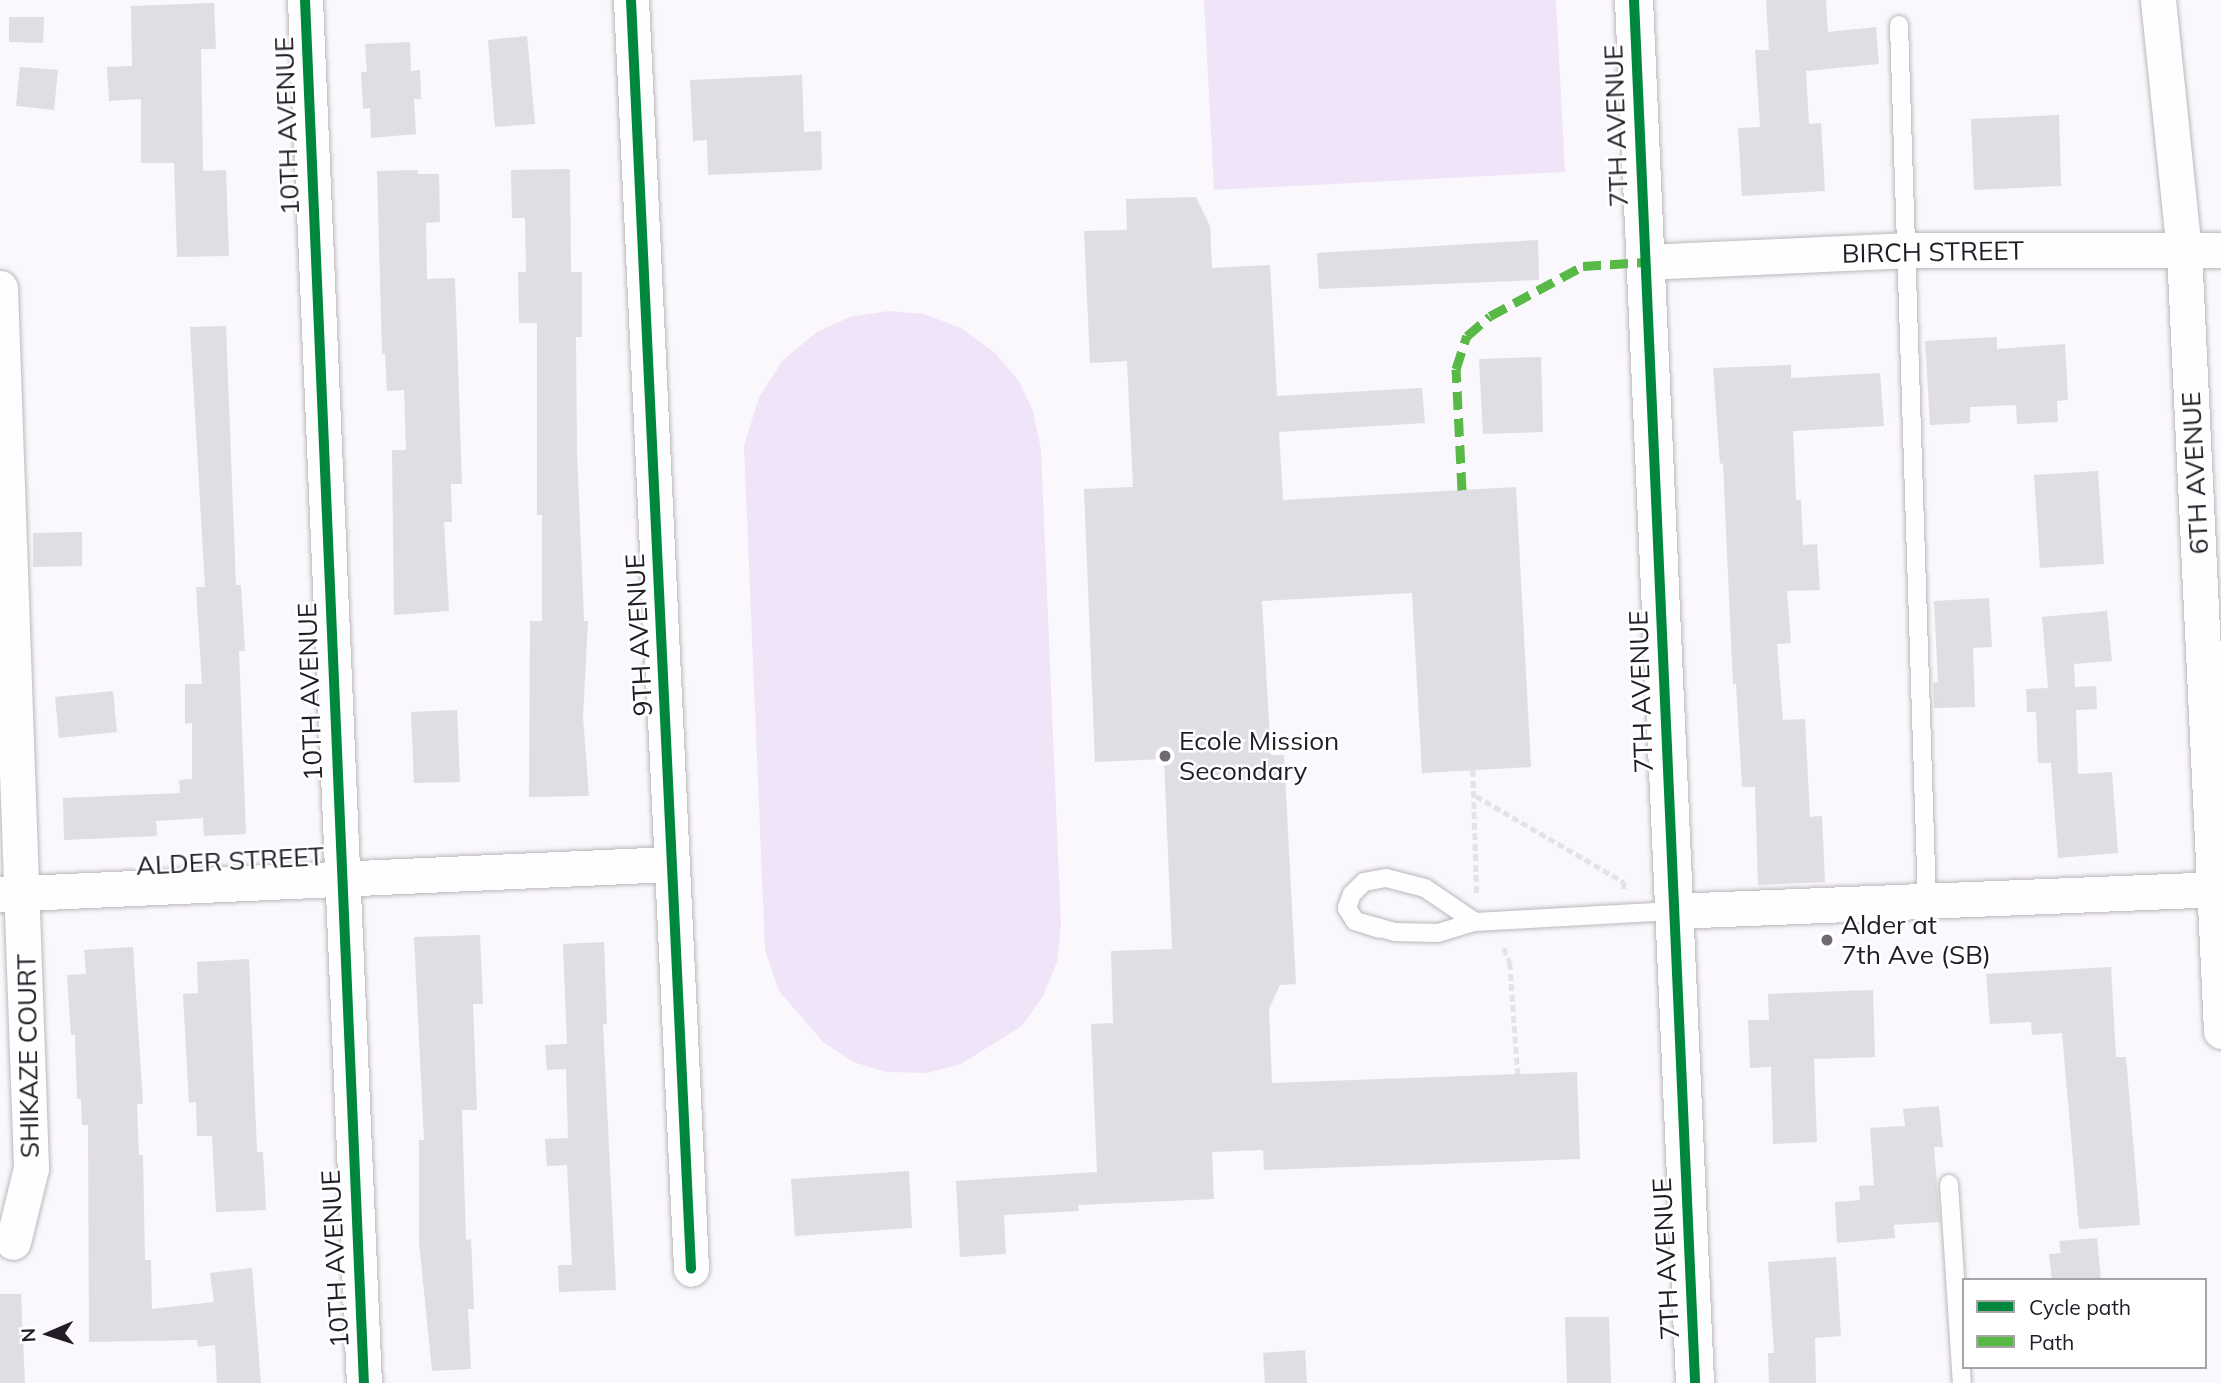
<!DOCTYPE html>
<html>
<head>
<meta charset="utf-8">
<style>
	body { margin:0 }
	#map { position:relative; width:2221px; height:1383px; overflow:hidden; background:#faf8fc; font-family:Mulish,sans-serif }
	div>[style] { position:absolute }
	[style*='--x'] { left:calc(var(--x)*1px); top:calc(var(--y)*1px); width:calc(var(--w)*1px); rotate:calc(var(--a)*1deg) }
	.green>* { inset:0; background:#f0e4f9 }
	.building>* { inset:0; background:#e0dde3 }
	.path>* { height:4.5px; margin-top:-2.25px; transform-origin:0; background:repeating-linear-gradient(90deg,#e5e4e5 0 7px,transparent 0 10.5px) }
	.roads { filter:drop-shadow(0 0 2px #bbb7be) drop-shadow(0 0 2px #bbb7be) }
	.service>* { height:18px; margin:-9px; padding:0 9px; transform-origin:9px; border-radius:9px; background:#fefeff }
	.minor>* { height:35px; margin:-17.5px; padding:0 17.5px; transform-origin:17.5px; border-radius:17.5px; background:#fefeff }
	.tertiary>* { height:38px; margin:-19px; padding:0 19px; transform-origin:19px; border-radius:19px; background:#fefeff }
	.quiet>* { height:9px; margin-top:-4.5px; transform-origin:0; background:repeating-linear-gradient(90deg,#58b947 0 18px,transparent 0 27px) }
	.cycleway>* { height:10px; margin:-5px; padding:0 5px; transform-origin:5px; border-radius:5px; background:#00873e }
	.dots>* { width:19px; height:19px; translate:-50% -50%; box-sizing:border-box; border:4px solid #fff; border-radius:50% }
	span { translate:-50% -50%; white-space:nowrap; text-align:center; line-height:1.15; -webkit-text-stroke:5px #fff; paint-order:stroke }
	.street-label { font-size:26px; color:#221c26 }
	.poi-label { font-size:26px; color:#221c26 }
	.left { translate:0 -50%; text-align:left }
	.legend { position:absolute; left:1962px; top:1278px; width:245px; height:91px; box-sizing:border-box; background:#fff; border:2px solid #a7a4a8; margin:0; padding:9px 12px; list-style:none; font-size:21px; color:#221c26 }
	.legend li { display:flex; align-items:center; gap:14px; height:35px }
	.legend b { width:35px; border:2px solid #a7a4a8 }
	.north { position:absolute; left:14px; top:1299px; width:70px; height:70px; -webkit-text-stroke:5px #fff; paint-order:stroke; rotate:267deg; font-size:19px; font-weight:700; line-height:28px; text-align:center; color:#221c26 }
	.north::after { content:''; display:block; margin:auto; width:24px; height:32px; background:#221c26; clip-path:polygon(50% 0,100% 100%,50% 72%,0 100%) }
</style>
</head>
<body>
<div id="map">
	<div class="green">
		<div style="clip-path:polygon(1204px 0,1556px 0,1565px 172px,1214px 190px)"></div>
		<div style="clip-path:polygon(888px 311px,924px 314px,961px 328px,994px 352px,1019px 381px,1033px 411px,1041px 450px,1061px 925px,1057px 962px,1043px 996px,1022px 1026px,961px 1064px,927px 1073px,886px 1072px,853px 1062px,823px 1042px,779px 991px,765px 950px,744px 446px,759px 397px,783px 360px,817px 332px,850px 317px)"></div>
	</div>
	<div class="building">
		<div style="clip-path:polygon(1766px 0,1826px 0,1828px 32px,1876px 27px,1879px 64px,1806px 71px,1809px 124px,1821px 123px,1825px 191px,1742px 196px,1738px 128px,1760px 127px,1755px 50px,1769px 50px)"></div>
		<div style="clip-path:polygon(214px 3px,216px 49px,201px 49px,203px 171px,226px 170px,229px 256px,177px 257px,174px 163px,141px 163px,141px 99px,109px 101px,107px 67px,132px 66px,131px 6px)"></div>
		<div style="clip-path:polygon(9px 17px,44px 17px,43px 43px,9px 42px)"></div>
		<div style="clip-path:polygon(527px 36px,535px 124px,495px 127px,488px 40px)"></div>
		<div style="clip-path:polygon(410px 42px,411px 71px,420px 70px,421px 99px,414px 99px,416px 134px,371px 138px,370px 108px,363px 109px,361px 72px,367px 72px,365px 44px)"></div>
		<div style="clip-path:polygon(20px 67px,58px 70px,54px 110px,16px 106px)"></div>
		<div style="clip-path:polygon(802px 75px,804px 132px,821px 131px,822px 170px,708px 175px,707px 140px,693px 141px,690px 80px)"></div>
		<div style="clip-path:polygon(2059px 115px,2061px 186px,1974px 190px,1971px 119px)"></div>
		<div style="clip-path:polygon(570px 169px,571px 272px,582px 272px,582px 337px,576px 337px,577px 453px,584px 621px,588px 621px,583px 717px,589px 796px,529px 797px,530px 621px,542px 621px,542px 515px,537px 515px,537px 323px,519px 323px,518px 272px,526px 272px,525px 218px,512px 218px,511px 170px)"></div>
		<div style="clip-path:polygon(418px 170px,418px 174px,439px 174px,440px 222px,426px 223px,427px 279px,455px 278px,462px 484px,451px 484px,452px 522px,444px 522px,449px 611px,394px 615px,392px 450px,406px 450px,404px 390px,387px 391px,385px 354px,382px 354px,377px 171px)"></div>
		<div style="clip-path:polygon(1196px 197px,1210px 226px,1212px 268px,1270px 265px,1277px 396px,1422px 388px,1425px 423px,1279px 432px,1283px 500px,1516px 487px,1531px 767px,1422px 773px,1412px 593px,1262px 601px,1271px 755px,1284px 755px,1296px 984px,1280px 985px,1269px 1009px,1272px 1083px,1577px 1072px,1580px 1159px,1264px 1170px,1263px 1150px,1212px 1152px,1214px 1199px,1078px 1205px,1079px 1211px,1004px 1215px,1006px 1254px,960px 1257px,956px 1181px,1097px 1172px,1091px 1024px,1113px 1023px,1111px 951px,1172px 949px,1164px 759px,1095px 762px,1084px 489px,1133px 487px,1127px 361px,1090px 363px,1084px 231px,1127px 230px,1126px 199px)"></div>
		<div style="clip-path:polygon(1538px 240px,1539px 280px,1319px 289px,1317px 253px)"></div>
		<div style="clip-path:polygon(226px 326px,236px 585px,241px 585px,245px 651px,239px 651px,246px 834px,204px 836px,203px 818px,156px 821px,157px 836px,64px 840px,63px 798px,180px 793px,179px 780px,192px 779px,192px 723px,185px 724px,185px 684px,202px 684px,196px 587px,205px 587px,190px 327px)"></div>
		<div style="clip-path:polygon(1997px 337px,1997px 349px,2065px 344px,2068px 400px,2057px 401px,2058px 422px,2017px 424px,2016px 405px,1970px 407px,1970px 423px,1930px 425px,1925px 341px)"></div>
		<div style="clip-path:polygon(1541px 357px,1543px 432px,1483px 434px,1479px 359px)"></div>
		<div style="clip-path:polygon(1791px 365px,1791px 378px,1880px 373px,1884px 426px,1793px 431px,1796px 500px,1801px 500px,1803px 545px,1817px 544px,1820px 590px,1787px 591px,1791px 643px,1777px 644px,1783px 720px,1805px 719px,1810px 817px,1822px 816px,1825px 882px,1758px 885px,1755px 787px,1742px 787px,1736px 684px,1733px 685px,1723px 463px,1720px 464px,1713px 368px)"></div>
		<div style="clip-path:polygon(2098px 471px,2104px 564px,2040px 568px,2034px 475px)"></div>
		<div style="clip-path:polygon(82px 532px,82px 566px,33px 567px,33px 533px)"></div>
		<div style="clip-path:polygon(1989px 598px,1992px 647px,1973px 648px,1975px 707px,1934px 708px,1933px 683px,1938px 682px,1934px 601px)"></div>
		<div style="clip-path:polygon(2107px 611px,2112px 661px,2074px 664px,2075px 687px,2096px 686px,2097px 709px,2076px 710px,2078px 774px,2112px 772px,2118px 853px,2058px 858px,2051px 763px,2038px 763px,2036px 712px,2027px 712px,2026px 689px,2048px 688px,2042px 617px)"></div>
		<div style="clip-path:polygon(113px 691px,117px 732px,59px 738px,55px 697px)"></div>
		<div style="clip-path:polygon(457px 710px,460px 782px,414px 783px,411px 712px)"></div>
		<div style="clip-path:polygon(480px 935px,483px 1004px,473px 1004px,477px 1110px,462px 1110px,466px 1240px,471px 1239px,474px 1309px,468px 1309px,471px 1369px,432px 1371px,419px 1242px,419px 1140px,424px 1140px,414px 937px)"></div>
		<div style="clip-path:polygon(604px 942px,607px 1024px,603px 1024px,616px 1290px,559px 1292px,558px 1265px,572px 1265px,567px 1165px,547px 1166px,545px 1139px,568px 1138px,566px 1069px,547px 1070px,545px 1045px,567px 1044px,563px 944px)"></div>
		<div style="clip-path:polygon(133px 947px,143px 1104px,137px 1104px,139px 1155px,143px 1155px,145px 1260px,151px 1260px,152px 1309px,214px 1302px,210px 1273px,252px 1268px,261px 1383px,217px 1383px,215px 1345px,198px 1347px,197px 1340px,89px 1342px,88px 1125px,82px 1125px,81px 1099px,77px 1099px,75px 1035px,71px 1035px,67px 975px,86px 974px,84px 950px)"></div>
		<div style="clip-path:polygon(249px 959px,257px 1152px,263px 1152px,266px 1210px,216px 1212px,212px 1136px,197px 1136px,196px 1102px,189px 1103px,183px 994px,198px 993px,197px 962px)"></div>
		<div style="clip-path:polygon(2111px 967px,2116px 1057px,2126px 1057px,2140px 1225px,2079px 1229px,2062px 1033px,2032px 1035px,2031px 1022px,1990px 1024px,1986px 974px)"></div>
		<div style="clip-path:polygon(1873px 990px,1875px 1057px,1814px 1059px,1817px 1142px,1773px 1144px,1771px 1067px,1750px 1068px,1748px 1020px,1769px 1020px,1768px 994px)"></div>
		<div style="clip-path:polygon(1939px 1106px,1943px 1147px,1934px 1147px,1940px 1222px,1894px 1225px,1895px 1238px,1837px 1243px,1835px 1202px,1860px 1200px,1859px 1186px,1874px 1185px,1870px 1128px,1905px 1126px,1903px 1109px)"></div>
		<div style="clip-path:polygon(909px 1171px,912px 1228px,795px 1236px,791px 1179px)"></div>
		<div style="clip-path:polygon(2097px 1238px,2101px 1280px,2052px 1280px,2049px 1254px,2061px 1253px,2059px 1241px)"></div>
		<div style="clip-path:polygon(1836px 1257px,1841px 1336px,1815px 1338px,1816px 1383px,1769px 1383px,1768px 1353px,1774px 1353px,1768px 1262px)"></div>
		<div style="clip-path:polygon(0 1294px,21px 1294px,25px 1383px,0 1383px)"></div>
		<div style="clip-path:polygon(1565px 1317px,1609px 1317px,1611px 1383px,1567px 1383px)"></div>
		<div style="clip-path:polygon(1305px 1350px,1307px 1383px,1265px 1383px,1263px 1353px)"></div>
	</div>
	<div class="path">
		<div style="--x:1473;--y:770;--w:125;--a:88.2"></div>
		<div style="--x:1476;--y:796;--w:171;--a:30.2"></div>
		<div style="--x:1624;--y:882;--w:10;--a:90"></div>
		<div style="--x:1504;--y:948;--w:16;--a:68"></div>
		<div style="--x:1510;--y:963;--w:111;--a:85.9"></div>
	</div>
	<div class="roads">
		<div class="service">
			<div style="--x:1899;--y:25;--w:876;--a:88.17"></div>
			<div style="--x:1347;--y:908;--w:15;--a:58"></div>
			<div style="--x:1355;--y:921;--w:41;--a:15.4"></div>
			<div style="--x:1395;--y:932;--w:43;--a:1.3"></div>
			<div style="--x:1438;--y:933;--w:39;--a:-17"></div>
			<div style="--x:1475;--y:922;--w:60;--a:-145.8"></div>
			<div style="--x:1425;--y:888;--w:40;--a:-165.6"></div>
			<div style="--x:1386;--y:878;--w:22;--a:170"></div>
			<div style="--x:1364;--y:882;--w:17;--a:135"></div>
			<div style="--x:1352;--y:894;--w:15;--a:110"></div>
			<div style="--x:1347;--y:908;--w:15;--a:58"></div>
			<div style="--x:1355;--y:921;--w:25;--a:18"></div>
			<div style="--x:1475;--y:922;--w:198;--a:-3.2"></div>
			<div style="--x:1949;--y:1184;--w:199;--a:86.3"></div>
		</div>
		<div class="minor">
			<div style="--x:305;--y:0;--w:1384;--a:87.56"></div>
			<div style="--x:631;--y:0;--w:1270;--a:87.29"></div>
			<div style="--x:2158;--y:0;--w:252;--a:84.1"></div>
			<div style="--x:2184;--y:251;--w:781;--a:87.28"></div>
			<div style="--x:1645;--y:262;--w:261;--a:-2.6"></div>
			<div style="--x:1906;--y:250;--w:315;--a:0"></div>
			<div style="--x:0;--y:288;--w:881;--a:87.98"></div>
			<div style="--x:31;--y:1168;--w:76;--a:103.7"></div>
			<div style="--x:0;--y:894;--w:673;--a:-2.56"></div>
			<div style="--x:1673;--y:911;--w:548;--a:-2.3"></div>
		</div>
		<div class="tertiary">
			<div style="--x:1634;--y:0;--w:1384;--a:87.47"></div>
		</div>
	</div>
	<div class="quiet">
		<div style="--x:1462;--y:490;--w:121;--a:-92.8"></div>
		<div style="--x:1456;--y:369;--w:35;--a:-72"></div>
		<div style="--x:1467;--y:336;--w:30;--a:-41"></div>
		<div style="--x:1490;--y:316;--w:106;--a:-28.3"></div>
		<div style="--x:1583;--y:266;--w:62;--a:-3.7"></div>
	</div>
	<div class="cycleway">
		<div style="--x:305;--y:0;--w:1384;--a:87.56"></div>
		<div style="--x:631;--y:0;--w:1270;--a:87.29"></div>
		<div style="--x:1634;--y:0;--w:1384;--a:87.47"></div>
	</div>
	<div class="dots">
		<div style="left:1165px;top:756px;background:#6e6971"></div>
		<div style="left:1827px;top:940px;background:#6e6971"></div>
	</div>
	<div class="street-label">
		<span style="left:287px;top:126px;rotate:-92deg">10TH AVENUE</span>
		<span style="left:1616px;top:126px;rotate:-92deg">7TH AVENUE</span>
		<span style="left:1933px;top:252px;rotate:-1deg">BIRCH STREET</span>
		<span style="left:2195px;top:473px;rotate:-93deg">6TH AVENUE</span>
		<span style="left:639px;top:635px;rotate:-93deg">9TH AVENUE</span>
		<span style="left:310px;top:692px;rotate:-92deg">10TH AVENUE</span>
		<span style="left:1641px;top:692px;rotate:-92deg">7TH AVENUE</span>
		<span style="left:230px;top:861px;rotate:-3deg">ALDER STREET</span>
		<span style="left:28px;top:1056px;rotate:-91deg">SHIKAZE COURT</span>
		<span style="left:335px;top:1259px;rotate:-93deg">10TH AVENUE</span>
		<span style="left:1666px;top:1259px;rotate:-93deg">7TH AVENUE</span>
	</div>
	<div class="poi-label">
		<span class="left" style="left:1179px;top:756px">Ecole Mission<br>Secondary</span>
		<span class="left" style="left:1841px;top:940px">Alder at<br>7th Ave (SB)</span>
	</div>
	<ul class="legend">
	<li><b style="height:9px;background:#00873e"></b>Cycle path</li>
	<li><b style="height:9px;background:#58b947"></b>Path</li>
	</ul>
	<div class="north">N</div>
</div>
</body>
</html>
